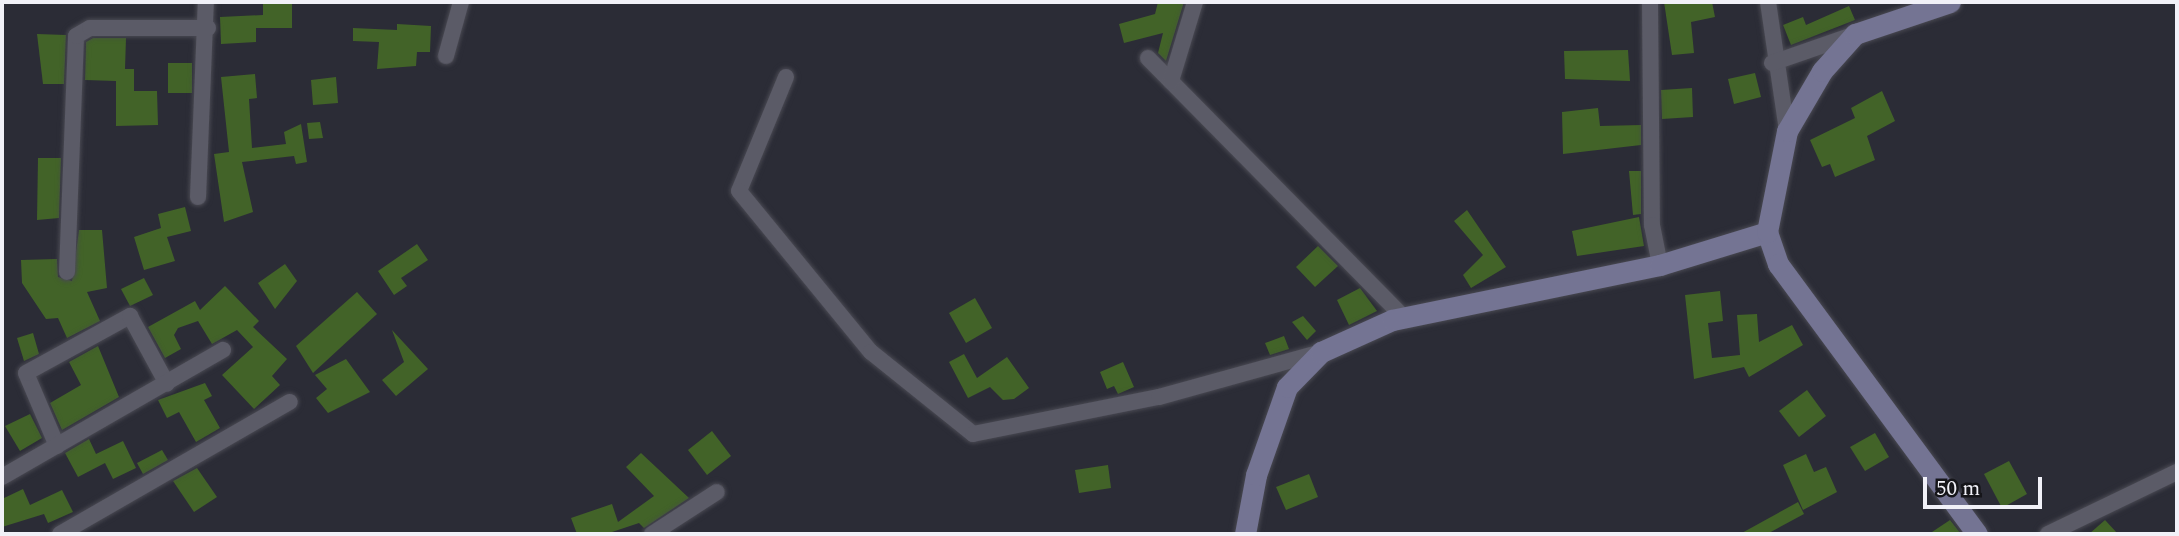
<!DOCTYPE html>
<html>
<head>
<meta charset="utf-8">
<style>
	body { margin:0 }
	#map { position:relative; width:2179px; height:536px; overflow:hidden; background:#2b2c36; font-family:Spectral,serif }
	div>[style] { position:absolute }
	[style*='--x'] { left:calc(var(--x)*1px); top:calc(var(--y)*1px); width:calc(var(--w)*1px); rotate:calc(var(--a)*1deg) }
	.building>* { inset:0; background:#426328 }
	.roads { filter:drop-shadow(0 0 2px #494952) drop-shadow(0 0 2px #494952) }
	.street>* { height:16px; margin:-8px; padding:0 8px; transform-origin:8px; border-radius:8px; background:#5b5b67 }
	.secondary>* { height:21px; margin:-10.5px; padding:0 10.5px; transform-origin:10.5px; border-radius:10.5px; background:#747493 }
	span { translate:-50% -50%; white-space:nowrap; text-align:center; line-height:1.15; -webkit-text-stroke:5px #151519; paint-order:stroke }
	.frame { position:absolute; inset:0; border:4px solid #f1f1f8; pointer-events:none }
	.scale { position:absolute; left:1923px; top:477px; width:119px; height:32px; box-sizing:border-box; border:4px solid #f1f1f8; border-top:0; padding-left:9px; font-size:21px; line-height:24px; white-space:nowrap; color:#f1f1f8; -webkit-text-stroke:5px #151519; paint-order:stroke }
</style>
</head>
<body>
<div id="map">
	<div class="building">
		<div style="clip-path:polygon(263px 2px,292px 2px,292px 28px,256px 28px,256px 42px,221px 44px,220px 17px,263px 15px)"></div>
		<div style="clip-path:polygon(1158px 2px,1184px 2px,1166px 61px,1158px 53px,1163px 33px,1124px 43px,1119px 24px,1155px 14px)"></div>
		<div style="clip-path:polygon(1664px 2px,1712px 2px,1715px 17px,1691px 22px,1694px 53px,1672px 55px)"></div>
		<div style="clip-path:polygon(1849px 6px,1855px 20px,1791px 45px,1783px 25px,1803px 17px,1806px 25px)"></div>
		<div style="clip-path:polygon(397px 24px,431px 26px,430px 52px,417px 52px,416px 66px,377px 69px,379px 42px,353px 41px,353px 28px,397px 30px)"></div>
		<div style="clip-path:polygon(37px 34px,66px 35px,64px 84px,43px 84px)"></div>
		<div style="clip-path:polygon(93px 38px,126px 38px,125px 69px,134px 69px,134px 91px,157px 91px,158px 125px,116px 126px,116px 81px,85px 80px,86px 42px)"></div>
		<div style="clip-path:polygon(1628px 50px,1630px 81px,1565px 79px,1564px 51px)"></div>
		<div style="clip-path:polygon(168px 63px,192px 63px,192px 93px,168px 93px)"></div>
		<div style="clip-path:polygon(1755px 73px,1761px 97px,1734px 104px,1728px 79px)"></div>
		<div style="clip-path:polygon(255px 74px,257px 98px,249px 99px,252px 148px,286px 144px,284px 132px,301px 124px,307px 162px,296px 164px,294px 156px,242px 162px,253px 212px,224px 222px,214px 154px,229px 152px,221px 77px)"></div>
		<div style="clip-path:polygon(336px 77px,338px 103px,313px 105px,311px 80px)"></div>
		<div style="clip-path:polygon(1692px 88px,1693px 117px,1662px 119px,1661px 90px)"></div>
		<div style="clip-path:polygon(1882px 91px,1895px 121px,1867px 136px,1875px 160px,1835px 177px,1830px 164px,1822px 167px,1810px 140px,1855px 118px,1851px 108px)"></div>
		<div style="clip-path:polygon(1598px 108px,1600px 126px,1641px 125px,1641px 145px,1563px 154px,1562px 112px)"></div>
		<div style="clip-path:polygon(320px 122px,323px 138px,309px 139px,307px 123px)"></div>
		<div style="clip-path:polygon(38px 158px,61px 158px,59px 218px,37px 220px)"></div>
		<div style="clip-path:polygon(1629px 171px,1641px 171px,1641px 214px,1633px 215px)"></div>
		<div style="clip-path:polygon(185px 207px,191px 231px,167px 237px,175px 261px,144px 270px,134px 237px,161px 228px,158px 214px)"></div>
		<div style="clip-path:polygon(1467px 210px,1506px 267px,1471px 288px,1463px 275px,1483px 255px,1454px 221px)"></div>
		<div style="clip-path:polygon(1639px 217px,1644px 246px,1577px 256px,1572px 231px)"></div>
		<div style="clip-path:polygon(79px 230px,102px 230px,107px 288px,87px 292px,100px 321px,67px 338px,58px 318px,46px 319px,22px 283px,21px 260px,57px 259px,58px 277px,72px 281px)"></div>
		<div style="clip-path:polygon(417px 244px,428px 260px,401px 278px,407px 286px,394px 295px,378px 271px)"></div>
		<div style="clip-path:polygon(1318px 246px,1338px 266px,1315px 287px,1296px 267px)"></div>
		<div style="clip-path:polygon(285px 264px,297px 281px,275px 309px,258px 283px)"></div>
		<div style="clip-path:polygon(144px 278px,153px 295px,130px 306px,121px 289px)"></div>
		<div style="clip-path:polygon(225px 286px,259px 321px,253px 327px,287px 359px,272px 376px,280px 385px,254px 409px,222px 375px,253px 347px,237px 330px,212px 344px,198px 321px,178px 328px,174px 335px,181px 349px,165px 358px,148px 327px,195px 301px,200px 310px)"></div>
		<div style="clip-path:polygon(1360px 288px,1377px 311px,1349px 325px,1337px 300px)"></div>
		<div style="clip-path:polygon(1720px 291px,1723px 321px,1708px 323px,1712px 358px,1740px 355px,1737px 315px,1757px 314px,1759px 342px,1792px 325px,1803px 345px,1749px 377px,1744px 367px,1694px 379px,1685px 295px)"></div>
		<div style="clip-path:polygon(357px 292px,377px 314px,313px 373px,296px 346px)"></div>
		<div style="clip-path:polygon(975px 298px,992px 328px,966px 343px,949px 313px)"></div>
		<div style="clip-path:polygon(1303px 316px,1316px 331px,1307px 340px,1292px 322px)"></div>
		<div style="clip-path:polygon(392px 330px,428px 369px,396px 396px,382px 380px,404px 362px)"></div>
		<div style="clip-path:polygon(33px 333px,39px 354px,24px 361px,17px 338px)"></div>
		<div style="clip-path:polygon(1284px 336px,1289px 349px,1270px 355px,1265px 343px)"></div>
		<div style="clip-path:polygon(98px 346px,119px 397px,62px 430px,50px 403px,81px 385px,69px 362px)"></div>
		<div style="clip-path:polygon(964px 354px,977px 378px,1007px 357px,1029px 388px,1014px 399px,1003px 400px,990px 387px,968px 398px,949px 362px)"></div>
		<div style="clip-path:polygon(346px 359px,370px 392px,328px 413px,316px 398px,327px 389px,315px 375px)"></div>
		<div style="clip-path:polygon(1123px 362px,1134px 387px,1118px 394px,1114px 386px,1107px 389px,1100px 372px)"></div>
		<div style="clip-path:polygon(205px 383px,212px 396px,204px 400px,220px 428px,196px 442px,179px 412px,167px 418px,158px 400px)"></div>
		<div style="clip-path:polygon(1807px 390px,1826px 416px,1799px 437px,1779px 411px)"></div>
		<div style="clip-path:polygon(30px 414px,42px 438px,20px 451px,5px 426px)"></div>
		<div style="clip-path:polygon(712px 431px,731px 456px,707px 475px,688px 450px)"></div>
		<div style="clip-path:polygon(1875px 433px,1889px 457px,1865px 471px,1850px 447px)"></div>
		<div style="clip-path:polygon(89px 439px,96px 454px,123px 441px,136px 468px,113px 479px,105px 463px,78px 477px,65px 453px)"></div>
		<div style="clip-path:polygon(162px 450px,168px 460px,143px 474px,137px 463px)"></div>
		<div style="clip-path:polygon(641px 453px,689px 498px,644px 528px,639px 523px,606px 534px,577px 534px,571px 518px,612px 504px,618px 522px,654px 496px,626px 467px)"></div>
		<div style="clip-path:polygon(1806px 454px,1814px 472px,1826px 467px,1837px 492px,1803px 510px,1783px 465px)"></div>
		<div style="clip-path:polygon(2009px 461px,2027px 494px,2002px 508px,1984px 474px)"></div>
		<div style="clip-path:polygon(1108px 465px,1111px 488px,1079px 493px,1075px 470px)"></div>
		<div style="clip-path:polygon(197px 468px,217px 497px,194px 512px,173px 481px)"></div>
		<div style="clip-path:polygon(1309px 474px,1318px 497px,1286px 510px,1276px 487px)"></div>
		<div style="clip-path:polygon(23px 489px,30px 505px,62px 490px,73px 512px,48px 523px,44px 514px,2px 527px,2px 499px)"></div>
		<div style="clip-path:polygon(1798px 502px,1804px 514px,1767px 534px,1740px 534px)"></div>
		<div style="clip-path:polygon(1950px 520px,1961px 534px,1929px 534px)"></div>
		<div style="clip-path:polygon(2105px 520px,2118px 534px,2089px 534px)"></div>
	</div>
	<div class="roads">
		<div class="street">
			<div style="--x:1650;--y:2;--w:223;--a:89.5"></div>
			<div style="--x:1652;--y:225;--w:41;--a:78.7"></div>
			<div style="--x:1768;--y:2;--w:130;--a:81.6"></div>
			<div style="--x:446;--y:56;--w:56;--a:-74.5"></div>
			<div style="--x:1148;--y:58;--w:365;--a:45.4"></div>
			<div style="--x:1772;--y:63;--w:86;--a:-19.1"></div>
			<div style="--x:786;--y:77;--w:123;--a:112.4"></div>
			<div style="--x:739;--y:191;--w:208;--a:50.7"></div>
			<div style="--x:871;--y:352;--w:131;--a:38.8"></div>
			<div style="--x:973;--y:434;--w:190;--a:-11.3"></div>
			<div style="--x:1159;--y:397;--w:168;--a:-15.5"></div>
			<div style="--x:1171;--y:81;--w:83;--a:-73.1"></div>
			<div style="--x:198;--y:197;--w:195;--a:-87.7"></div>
			<div style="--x:67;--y:272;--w:236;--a:-87.8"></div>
			<div style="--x:76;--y:36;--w:16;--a:-30"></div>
			<div style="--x:90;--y:28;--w:118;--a:0"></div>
			<div style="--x:57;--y:446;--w:79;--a:-113"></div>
			<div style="--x:26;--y:373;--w:119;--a:-28.7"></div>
			<div style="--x:130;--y:316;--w:77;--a:61.4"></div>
			<div style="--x:2;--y:477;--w:255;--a:-29.9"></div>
			<div style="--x:60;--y:534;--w:265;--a:-29.9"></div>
			<div style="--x:652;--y:534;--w:77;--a:-32.9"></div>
			<div style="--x:2048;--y:534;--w:143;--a:-25.7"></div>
		</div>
		<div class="secondary">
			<div style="--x:1767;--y:232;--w:34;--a:71"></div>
			<div style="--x:1778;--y:264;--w:335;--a:53.6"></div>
			<div style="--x:1245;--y:534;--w:60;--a:-79.4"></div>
			<div style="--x:1256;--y:475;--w:93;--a:-70.6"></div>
			<div style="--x:1287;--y:387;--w:49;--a:-45.8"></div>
			<div style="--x:1321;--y:352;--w:78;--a:-24.3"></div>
			<div style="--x:1392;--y:320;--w:274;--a:-11.6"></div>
			<div style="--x:1660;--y:265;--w:112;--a:-17.1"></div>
			<div style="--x:1767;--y:232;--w:103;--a:-78.8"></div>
			<div style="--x:1787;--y:131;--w:69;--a:-59.7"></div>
			<div style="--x:1822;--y:71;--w:50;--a:-48.3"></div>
			<div style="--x:1855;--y:34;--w:100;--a:-18.6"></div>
		</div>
	</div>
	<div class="frame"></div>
	<div class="scale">50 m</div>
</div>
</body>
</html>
